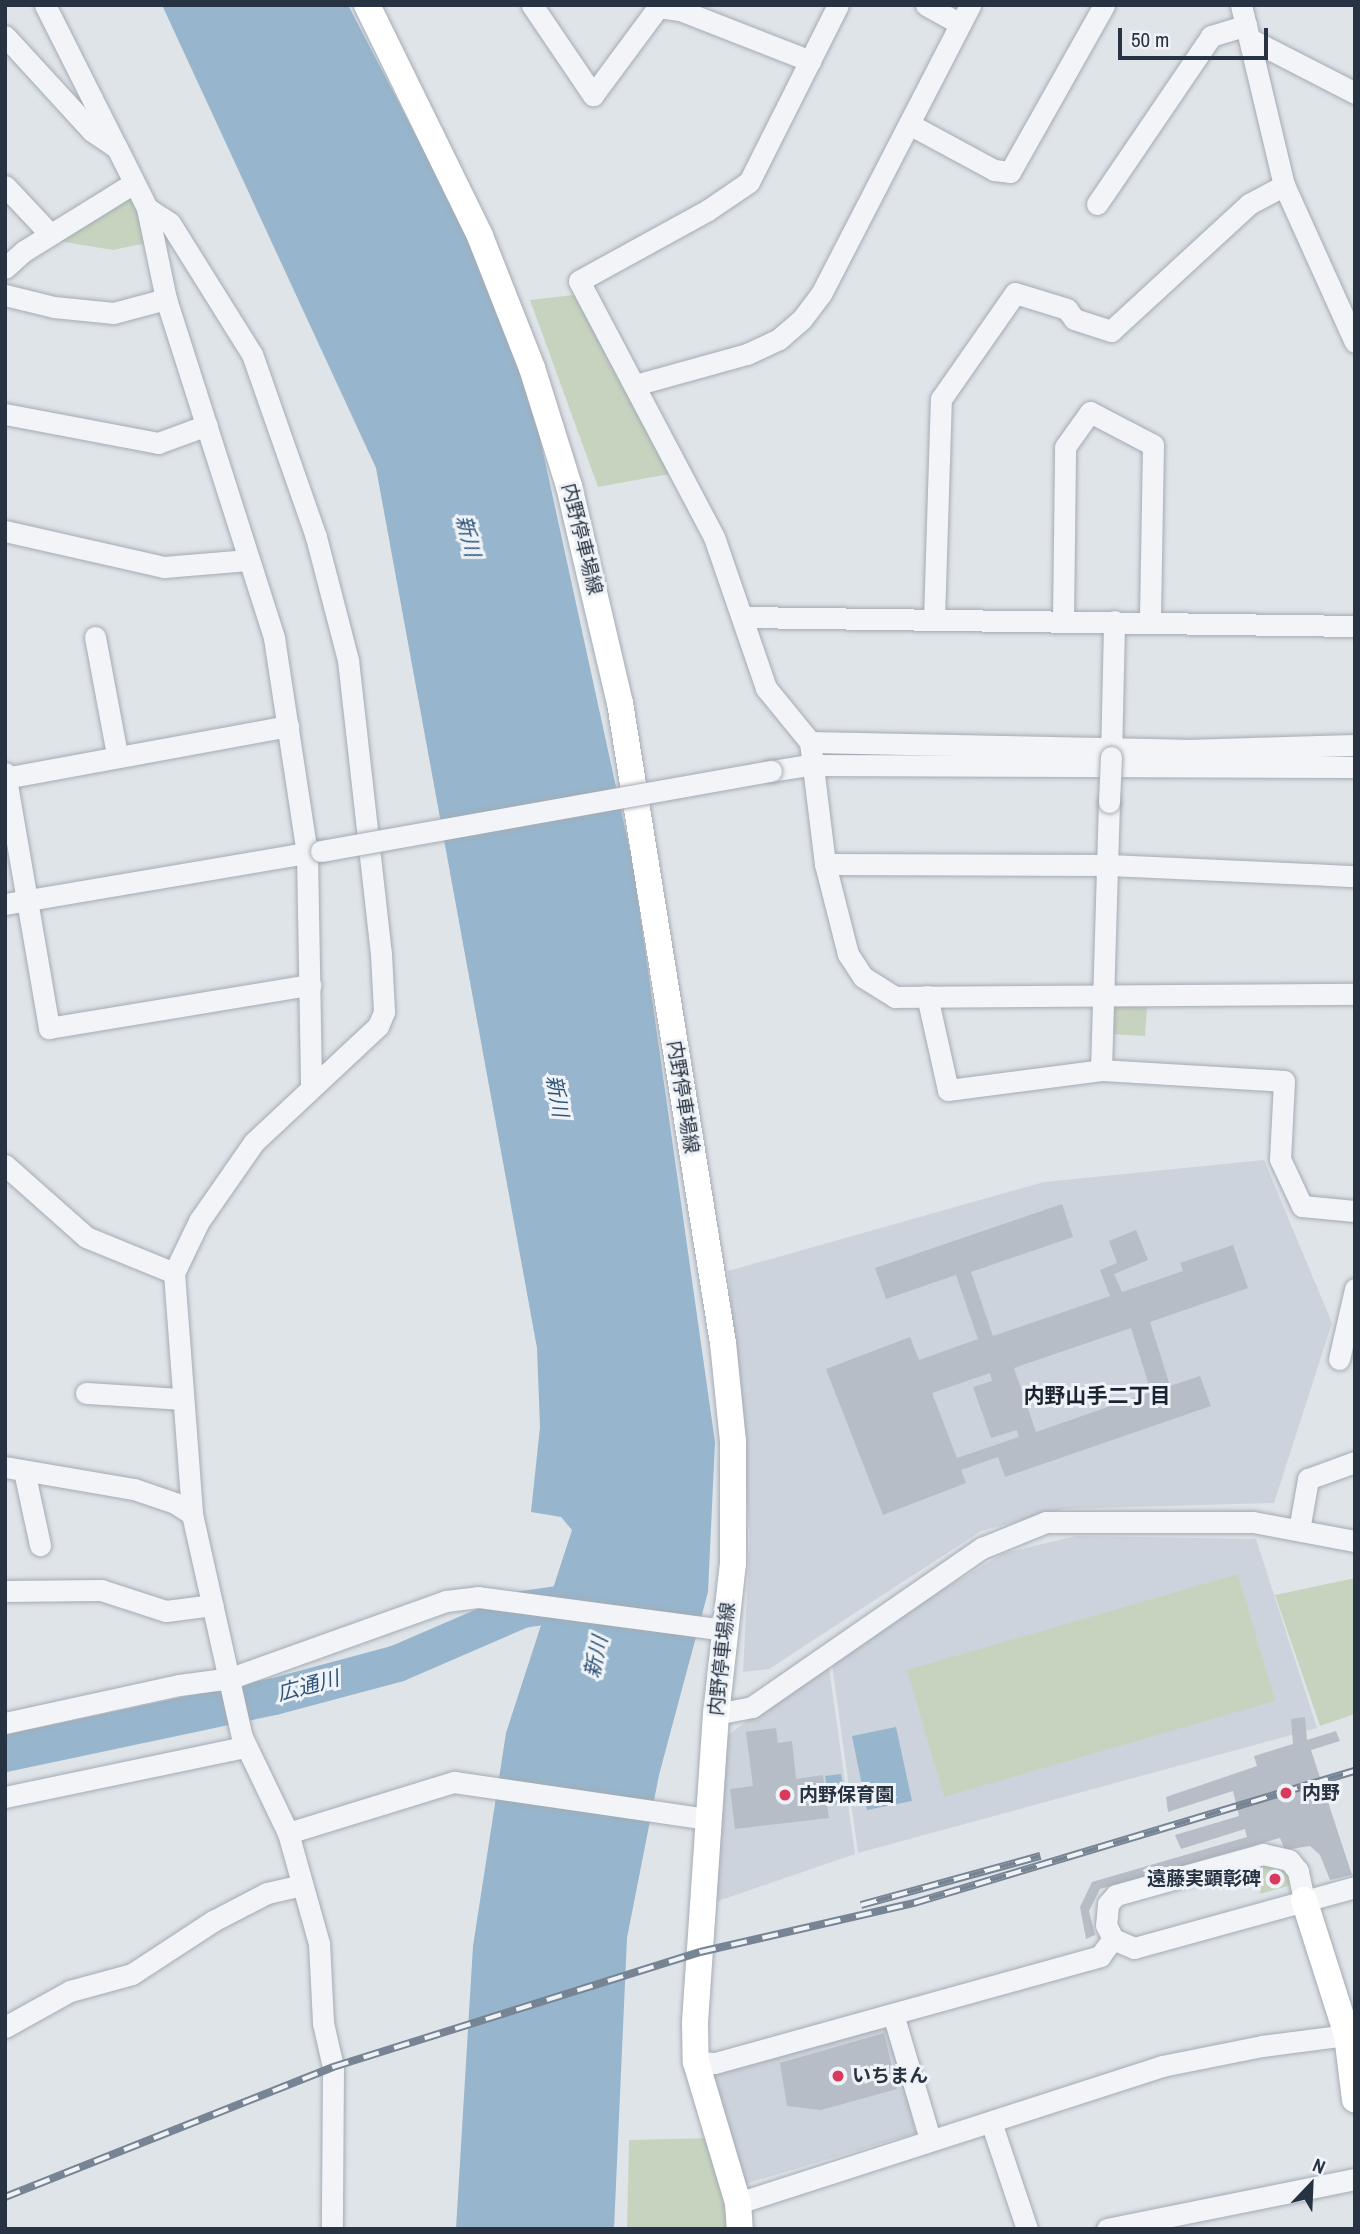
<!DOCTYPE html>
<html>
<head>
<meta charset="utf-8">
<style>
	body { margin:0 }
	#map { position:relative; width:1360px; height:2234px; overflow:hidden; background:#dfe4e9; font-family:"Archivo Narrow","Noto Sans JP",sans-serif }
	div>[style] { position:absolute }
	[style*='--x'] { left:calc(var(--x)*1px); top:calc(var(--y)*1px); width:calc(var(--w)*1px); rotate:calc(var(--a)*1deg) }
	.built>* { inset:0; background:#cdd3dc }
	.green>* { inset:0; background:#c6d4bf }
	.water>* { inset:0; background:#97b5cc }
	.river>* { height:37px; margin:-18.5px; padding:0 18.5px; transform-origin:18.5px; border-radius:18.5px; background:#97b5cc }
	.building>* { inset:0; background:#b6bdc7 }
	.roads { filter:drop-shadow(0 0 2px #a4abb4) drop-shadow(0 0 2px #a4abb4) }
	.minor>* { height:21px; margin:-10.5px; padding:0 10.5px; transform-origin:10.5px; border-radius:10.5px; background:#f2f4f7 }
	.major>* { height:26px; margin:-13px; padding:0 13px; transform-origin:13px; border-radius:13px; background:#fff }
	.rail>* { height:8px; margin-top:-4px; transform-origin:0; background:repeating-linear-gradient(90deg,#eff3f7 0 16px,#778494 0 32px); box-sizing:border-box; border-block:2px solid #778494 }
	.bridges { filter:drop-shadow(0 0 2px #a4abb4) drop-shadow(0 0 2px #a4abb4) }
	.minor-bridge>* { height:21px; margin:-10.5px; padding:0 10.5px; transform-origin:10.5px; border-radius:10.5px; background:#f2f4f7 }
	.dots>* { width:19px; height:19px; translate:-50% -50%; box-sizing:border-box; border:4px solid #eff3f7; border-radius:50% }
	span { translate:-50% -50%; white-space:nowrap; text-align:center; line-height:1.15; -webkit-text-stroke:6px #eff3f7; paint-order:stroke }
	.street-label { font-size:19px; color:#273342 }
	.poi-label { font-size:19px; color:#273342; font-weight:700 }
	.left { translate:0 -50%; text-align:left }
	.right { translate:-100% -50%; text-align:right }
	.water-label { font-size:21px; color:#2e5579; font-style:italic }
	.neighbourhood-label { font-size:21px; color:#192332; font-weight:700 }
	.frame { position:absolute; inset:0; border:7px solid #273342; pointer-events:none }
	.north { position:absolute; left:1276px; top:2150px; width:70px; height:70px; -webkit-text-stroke:5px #eff3f7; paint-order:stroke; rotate:23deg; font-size:19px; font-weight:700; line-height:28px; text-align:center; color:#273342 }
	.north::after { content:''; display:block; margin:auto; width:24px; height:32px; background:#273342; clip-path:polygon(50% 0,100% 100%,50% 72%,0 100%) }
	.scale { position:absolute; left:1118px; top:28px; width:150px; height:32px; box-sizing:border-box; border:4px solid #273342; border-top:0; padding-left:9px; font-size:21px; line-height:24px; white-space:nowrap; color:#273342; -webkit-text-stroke:5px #eff3f7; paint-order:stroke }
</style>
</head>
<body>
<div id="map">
	<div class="built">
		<div style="clip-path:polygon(1264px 1160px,1332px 1323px,1274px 1503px,1064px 1509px,981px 1531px,769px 1669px,743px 1672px,750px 1536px,728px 1271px,1044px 1182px)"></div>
		<div style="clip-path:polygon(1076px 1536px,1256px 1539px,1317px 1728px,858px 1853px,831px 1657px,1004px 1553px)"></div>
		<div style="clip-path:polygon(828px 1660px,855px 1854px,715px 1902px,727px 1736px)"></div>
		<div style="clip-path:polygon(889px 2025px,916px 2133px,745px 2184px,704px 2074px)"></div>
	</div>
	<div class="green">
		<div style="clip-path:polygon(133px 194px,146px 243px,113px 250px,52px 240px)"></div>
		<div style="clip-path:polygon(582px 294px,675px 473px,598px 487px,530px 300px)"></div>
		<div style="clip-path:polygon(1112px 1005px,1147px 1007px,1145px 1036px,1110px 1034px)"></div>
		<div style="clip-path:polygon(1238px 1574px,1275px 1701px,944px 1797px,907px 1670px)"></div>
		<div style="clip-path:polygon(1355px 1578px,1355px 1714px,1320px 1726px,1275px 1595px)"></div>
		<div style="clip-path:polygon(1263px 1866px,1279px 1867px,1298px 1883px,1260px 1894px)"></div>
		<div style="clip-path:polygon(716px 2138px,736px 2229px,627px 2229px,629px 2140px)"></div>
	</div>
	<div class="water">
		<div style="clip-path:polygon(162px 5px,348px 5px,516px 328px,633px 865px,715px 1442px,708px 1592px,659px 1775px,627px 1938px,614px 2229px,456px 2229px,473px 1946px,506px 1733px,572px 1530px,561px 1517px,531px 1512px,540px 1427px,537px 1348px,376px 468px)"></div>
		<div style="clip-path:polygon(896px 1727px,912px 1801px,867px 1810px,852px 1736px)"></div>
		<div style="clip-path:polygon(841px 1774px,846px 1803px,830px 1805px,825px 1776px)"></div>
	</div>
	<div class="river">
		<div style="--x:5;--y:1753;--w:275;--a:-12"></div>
		<div style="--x:274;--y:1696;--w:127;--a:-15"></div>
		<div style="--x:397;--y:1663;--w:136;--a:-23.4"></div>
		<div style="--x:522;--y:1609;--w:42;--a:-8.1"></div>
	</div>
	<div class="building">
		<div style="clip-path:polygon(evenodd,1062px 1204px,1073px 1237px,971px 1272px,993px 1336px,1110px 1296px,1100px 1270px,1117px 1263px,1109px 1241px,1136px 1230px,1148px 1260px,1114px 1274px,1122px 1292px,1183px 1271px,1180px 1263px,1233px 1245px,1248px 1288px,1150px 1322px,1170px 1386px,1200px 1376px,1211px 1406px,1005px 1477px,998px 1457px,961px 1470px,966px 1483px,883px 1515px,826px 1369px,910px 1337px,919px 1360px,978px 1339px,956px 1275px,886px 1299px,875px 1268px,1062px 1204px,1131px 1328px,1151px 1392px,1036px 1432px,1014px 1368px,1131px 1328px,1062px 1204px,990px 1373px,992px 1381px,973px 1387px,991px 1438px,1017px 1430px,1019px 1437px,957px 1458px,932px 1393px,990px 1373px)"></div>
		<div style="clip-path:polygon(1305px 1717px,1307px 1740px,1336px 1731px,1340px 1741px,1311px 1750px,1352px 1875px,1330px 1880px,1320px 1855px,1310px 1846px,1285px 1850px,1280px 1838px,1100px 1889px,1089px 1911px,1095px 1935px,1086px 1939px,1080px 1907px,1092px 1882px,1247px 1837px,1245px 1829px,1181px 1849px,1175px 1835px,1239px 1816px,1233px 1791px,1168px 1812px,1166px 1797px,1257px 1766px,1254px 1756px,1293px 1744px,1291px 1719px)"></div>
		<div style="clip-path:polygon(776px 1728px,778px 1743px,792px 1741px,796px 1779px,823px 1775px,829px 1818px,735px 1829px,730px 1789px,753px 1786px,746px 1732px)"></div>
		<div style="clip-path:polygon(884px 2033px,897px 2089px,821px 2110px,787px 2106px,780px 2063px)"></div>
	</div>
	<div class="roads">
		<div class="minor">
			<div style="--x:45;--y:5;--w:158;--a:63.3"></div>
			<div style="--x:532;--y:5;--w:109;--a:55.9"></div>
			<div style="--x:593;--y:95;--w:109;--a:-53.5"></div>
			<div style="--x:658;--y:7;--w:22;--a:8"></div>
			<div style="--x:680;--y:10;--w:140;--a:21.4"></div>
			<div style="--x:838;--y:5;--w:198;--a:116.7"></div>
			<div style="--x:749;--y:182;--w:50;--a:145.7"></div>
			<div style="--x:708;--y:210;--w:147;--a:151.2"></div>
			<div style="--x:579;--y:281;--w:289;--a:62.2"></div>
			<div style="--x:714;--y:537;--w:160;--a:71"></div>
			<div style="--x:766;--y:688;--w:70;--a:50.8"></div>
			<div style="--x:810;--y:742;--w:123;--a:83"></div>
			<div style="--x:825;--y:864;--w:93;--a:75.7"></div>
			<div style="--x:848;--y:954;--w:27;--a:57"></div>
			<div style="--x:863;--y:977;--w:38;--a:32"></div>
			<div style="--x:895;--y:997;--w:460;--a:-0.4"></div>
			<div style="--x:926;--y:5;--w:39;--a:29"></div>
			<div style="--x:1241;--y:5;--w:185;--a:76.6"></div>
			<div style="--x:1284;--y:185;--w:172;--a:65.7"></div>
			<div style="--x:5;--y:36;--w:129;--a:47.5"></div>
			<div style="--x:92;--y:131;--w:30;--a:34"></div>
			<div style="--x:117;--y:148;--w:67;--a:63.4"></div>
			<div style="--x:147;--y:208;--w:93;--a:78.2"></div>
			<div style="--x:166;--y:299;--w:356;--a:72.3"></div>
			<div style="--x:274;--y:638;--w:218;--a:81.3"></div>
			<div style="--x:307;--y:853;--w:232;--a:89"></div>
			<div style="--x:1250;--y:39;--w:118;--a:27.2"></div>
			<div style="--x:909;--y:124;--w:97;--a:28.4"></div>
			<div style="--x:994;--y:170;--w:16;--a:7"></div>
			<div style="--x:1010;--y:172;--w:192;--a:-60.6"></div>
			<div style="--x:5;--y:186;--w:66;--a:46.8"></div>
			<div style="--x:1097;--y:204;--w:203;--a:-55.8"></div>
			<div style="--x:1211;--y:36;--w:37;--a:-17"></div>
			<div style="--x:147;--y:208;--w:27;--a:33"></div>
			<div style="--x:170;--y:223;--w:155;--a:58"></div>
			<div style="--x:252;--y:354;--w:194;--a:70.7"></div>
			<div style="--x:316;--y:537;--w:127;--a:75.4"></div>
			<div style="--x:348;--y:660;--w:296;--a:83.6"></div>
			<div style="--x:381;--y:954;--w:58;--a:87"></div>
			<div style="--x:384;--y:1012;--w:15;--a:113"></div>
			<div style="--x:378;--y:1026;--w:170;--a:136.9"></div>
			<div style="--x:254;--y:1142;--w:96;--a:124.8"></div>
			<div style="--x:199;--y:1221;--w:58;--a:115.7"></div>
			<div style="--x:174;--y:1273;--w:242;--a:85.7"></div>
			<div style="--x:192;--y:1514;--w:229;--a:77.4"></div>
			<div style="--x:242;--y:1737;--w:106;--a:64.4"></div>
			<div style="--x:288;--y:1833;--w:114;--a:74.3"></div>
			<div style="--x:319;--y:1943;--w:80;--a:87.1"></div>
			<div style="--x:323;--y:2023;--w:45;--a:77.2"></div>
			<div style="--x:333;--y:2067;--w:162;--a:90.4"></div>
			<div style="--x:5;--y:268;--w:25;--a:-42"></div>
			<div style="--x:24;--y:251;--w:127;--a:-31.8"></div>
			<div style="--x:5;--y:295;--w:50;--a:13.8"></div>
			<div style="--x:54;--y:307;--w:60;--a:5.7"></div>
			<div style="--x:114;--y:313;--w:54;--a:-15.1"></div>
			<div style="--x:635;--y:385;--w:116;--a:-15.5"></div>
			<div style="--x:747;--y:354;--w:35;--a:-25"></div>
			<div style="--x:779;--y:339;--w:30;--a:-41"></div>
			<div style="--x:802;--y:319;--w:31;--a:-53"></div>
			<div style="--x:821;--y:294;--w:325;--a:-62.7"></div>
			<div style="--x:5;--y:414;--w:156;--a:10.7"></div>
			<div style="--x:158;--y:443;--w:52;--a:-20.2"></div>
			<div style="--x:5;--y:531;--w:163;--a:12.8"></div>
			<div style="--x:164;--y:567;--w:84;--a:-4.8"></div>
			<div style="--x:743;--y:617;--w:612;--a:0.84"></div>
			<div style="--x:934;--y:619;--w:220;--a:-88.2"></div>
			<div style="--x:941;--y:399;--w:129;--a:-55.1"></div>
			<div style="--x:1015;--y:293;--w:54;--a:17.1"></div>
			<div style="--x:1067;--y:309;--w:12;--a:55"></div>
			<div style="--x:1074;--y:319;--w:39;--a:18"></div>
			<div style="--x:1111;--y:331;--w:188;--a:-42.6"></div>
			<div style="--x:1249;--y:204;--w:40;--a:-28"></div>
			<div style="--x:1063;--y:620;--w:173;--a:-89.3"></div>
			<div style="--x:1065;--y:447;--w:43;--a:-54.5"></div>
			<div style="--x:1090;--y:412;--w:71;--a:27.6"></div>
			<div style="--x:1153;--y:445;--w:176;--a:91"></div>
			<div style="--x:95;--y:637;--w:119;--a:79.4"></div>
			<div style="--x:810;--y:742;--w:374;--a:1.2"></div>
			<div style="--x:1184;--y:750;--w:171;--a:-1.7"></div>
			<div style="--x:1111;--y:757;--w:136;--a:-88.7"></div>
			<div style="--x:771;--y:771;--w:39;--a:-9"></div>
			<div style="--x:810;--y:765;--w:545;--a:0.21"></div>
			<div style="--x:5;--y:773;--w:259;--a:80.2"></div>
			<div style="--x:49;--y:1028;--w:265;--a:-9.4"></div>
			<div style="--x:5;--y:778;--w:288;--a:-10.4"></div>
			<div style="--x:825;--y:864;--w:284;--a:0.2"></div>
			<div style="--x:1109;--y:865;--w:246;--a:2.6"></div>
			<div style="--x:5;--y:904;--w:318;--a:-9.6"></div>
			<div style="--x:927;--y:996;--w:96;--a:77.4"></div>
			<div style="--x:948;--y:1090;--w:154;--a:-7.4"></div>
			<div style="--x:1101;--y:1070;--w:268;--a:-88.3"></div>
			<div style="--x:1101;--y:1070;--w:183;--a:3.4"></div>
			<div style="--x:1284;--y:1081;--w:78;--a:92.9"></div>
			<div style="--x:1280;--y:1159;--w:52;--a:64.9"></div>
			<div style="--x:1302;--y:1206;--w:53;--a:5.4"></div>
			<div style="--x:5;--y:1165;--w:108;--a:41.6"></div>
			<div style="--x:86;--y:1237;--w:95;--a:22.2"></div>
			<div style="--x:1339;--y:1359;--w:72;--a:-77.1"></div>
			<div style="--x:86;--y:1393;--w:95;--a:3.6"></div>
			<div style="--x:5;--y:1467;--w:131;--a:9.7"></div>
			<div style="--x:134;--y:1489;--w:43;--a:18.9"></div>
			<div style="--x:175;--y:1503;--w:20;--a:33"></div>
			<div style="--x:24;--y:1471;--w:76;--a:77.8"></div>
			<div style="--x:1299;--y:1530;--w:52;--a:-80"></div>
			<div style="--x:1308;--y:1479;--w:50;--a:-19.9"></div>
			<div style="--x:5;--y:1591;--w:96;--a:-0.6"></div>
			<div style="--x:101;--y:1590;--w:68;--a:17.9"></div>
			<div style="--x:166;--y:1611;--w:47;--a:-7.3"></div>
			<div style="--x:716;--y:1714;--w:37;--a:-11"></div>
			<div style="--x:752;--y:1707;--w:280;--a:-34.7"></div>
			<div style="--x:982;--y:1548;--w:69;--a:-22.1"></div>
			<div style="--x:1046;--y:1522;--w:207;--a:0"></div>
			<div style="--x:1253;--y:1522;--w:104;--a:10.6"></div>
			<div style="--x:5;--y:1723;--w:178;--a:-12.3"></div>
			<div style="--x:179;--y:1685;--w:52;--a:-7.7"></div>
			<div style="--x:231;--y:1678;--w:228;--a:-19.7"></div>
			<div style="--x:446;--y:1601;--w:32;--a:-7"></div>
			<div style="--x:478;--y:1597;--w:249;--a:7.6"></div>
			<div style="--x:5;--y:1797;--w:245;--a:-11.8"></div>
			<div style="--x:288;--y:1833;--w:174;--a:-17.1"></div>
			<div style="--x:454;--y:1782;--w:257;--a:8.3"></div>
			<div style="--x:1304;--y:1900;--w:30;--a:-102"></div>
			<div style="--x:1298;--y:1871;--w:14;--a:-129"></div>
			<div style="--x:1289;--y:1860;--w:27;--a:-167"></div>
			<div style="--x:1263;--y:1854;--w:153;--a:164.4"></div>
			<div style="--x:1116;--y:1895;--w:12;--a:132"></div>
			<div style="--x:1108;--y:1904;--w:21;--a:95"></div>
			<div style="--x:1106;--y:1925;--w:16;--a:63"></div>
			<div style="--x:1113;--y:1939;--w:23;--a:23"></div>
			<div style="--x:1134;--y:1948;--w:229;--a:-15.4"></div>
			<div style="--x:893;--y:2014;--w:130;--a:73.5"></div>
			<div style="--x:5;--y:2027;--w:74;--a:-29"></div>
			<div style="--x:70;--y:1991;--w:64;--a:-15.3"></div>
			<div style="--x:132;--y:1974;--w:97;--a:-33.2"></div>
			<div style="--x:213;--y:1921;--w:61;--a:-27.4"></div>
			<div style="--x:267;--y:1893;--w:36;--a:-13"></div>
			<div style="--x:696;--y:2062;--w:19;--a:3"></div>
			<div style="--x:715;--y:2063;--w:400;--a:-15.5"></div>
			<div style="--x:1100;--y:1956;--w:21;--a:-53"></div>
			<div style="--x:991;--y:2122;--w:113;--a:71.4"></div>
			<div style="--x:738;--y:2203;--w:446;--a:-17.9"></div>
			<div style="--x:1162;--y:2066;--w:102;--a:-11.3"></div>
			<div style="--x:1262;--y:2046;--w:94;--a:-7.4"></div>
			<div style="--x:1107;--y:2229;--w:253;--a:-11.4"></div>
		</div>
		<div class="major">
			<div style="--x:367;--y:5;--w:257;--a:63.9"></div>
			<div style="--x:480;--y:236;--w:142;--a:68.5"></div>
			<div style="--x:532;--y:368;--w:124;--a:72.6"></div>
			<div style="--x:569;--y:486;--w:223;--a:76.8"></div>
			<div style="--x:620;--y:703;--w:648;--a:80.86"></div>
			<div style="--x:723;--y:1343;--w:100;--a:84.2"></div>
			<div style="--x:733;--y:1442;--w:121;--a:90"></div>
			<div style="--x:733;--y:1563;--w:152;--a:96.4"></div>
			<div style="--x:716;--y:1714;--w:310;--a:93.9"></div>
			<div style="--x:695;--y:2023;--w:39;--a:89"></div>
			<div style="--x:696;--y:2062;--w:147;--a:73.4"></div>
			<div style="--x:738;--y:2203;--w:26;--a:86"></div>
			<div style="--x:1304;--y:1900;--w:142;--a:72.3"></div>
			<div style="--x:1347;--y:2035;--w:65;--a:83"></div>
		</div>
	</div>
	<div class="rail">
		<div style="--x:861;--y:1905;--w:186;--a:-15.3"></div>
		<div style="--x:5;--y:2197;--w:353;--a:-21.6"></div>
		<div style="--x:333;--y:2067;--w:385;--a:-17.4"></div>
		<div style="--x:700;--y:1952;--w:220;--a:-12.9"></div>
		<div style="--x:914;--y:1903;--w:460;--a:-16.7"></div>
	</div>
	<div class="bridges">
		<div class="minor-bridge">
			<div style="--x:1109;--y:802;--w:45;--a:-87.5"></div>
			<div style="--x:321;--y:851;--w:457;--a:-10.1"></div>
		</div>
	</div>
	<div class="dots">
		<div style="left:1286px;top:1793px;background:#d83a5e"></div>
		<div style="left:785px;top:1795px;background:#d83a5e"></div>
		<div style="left:1275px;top:1879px;background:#d83a5e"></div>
		<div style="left:838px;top:2076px;background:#d83a5e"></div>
	</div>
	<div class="street-label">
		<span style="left:582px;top:539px;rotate:76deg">内野停車場線</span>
		<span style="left:683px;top:1097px;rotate:81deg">内野停車場線</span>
		<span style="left:722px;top:1659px;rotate:-84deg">内野停車場線</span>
	</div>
	<div class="poi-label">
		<span class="left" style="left:1302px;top:1793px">内野</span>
		<span class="left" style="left:799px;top:1795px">内野保育園</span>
		<span class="right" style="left:1261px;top:1879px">遠藤実顕彰碑</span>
		<span class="left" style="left:852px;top:2076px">いちまん</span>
	</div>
	<div class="water-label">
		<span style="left:468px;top:536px;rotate:76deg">新川</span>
		<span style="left:557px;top:1096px;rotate:80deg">新川</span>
		<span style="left:596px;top:1657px;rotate:-78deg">新川</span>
		<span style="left:308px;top:1686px;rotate:-15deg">広通川</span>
	</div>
	<div class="neighbourhood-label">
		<span style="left:1097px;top:1396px">内野山手二丁目</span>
	</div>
	<div class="frame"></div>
	<div class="north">N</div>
	<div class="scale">50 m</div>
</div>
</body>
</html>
